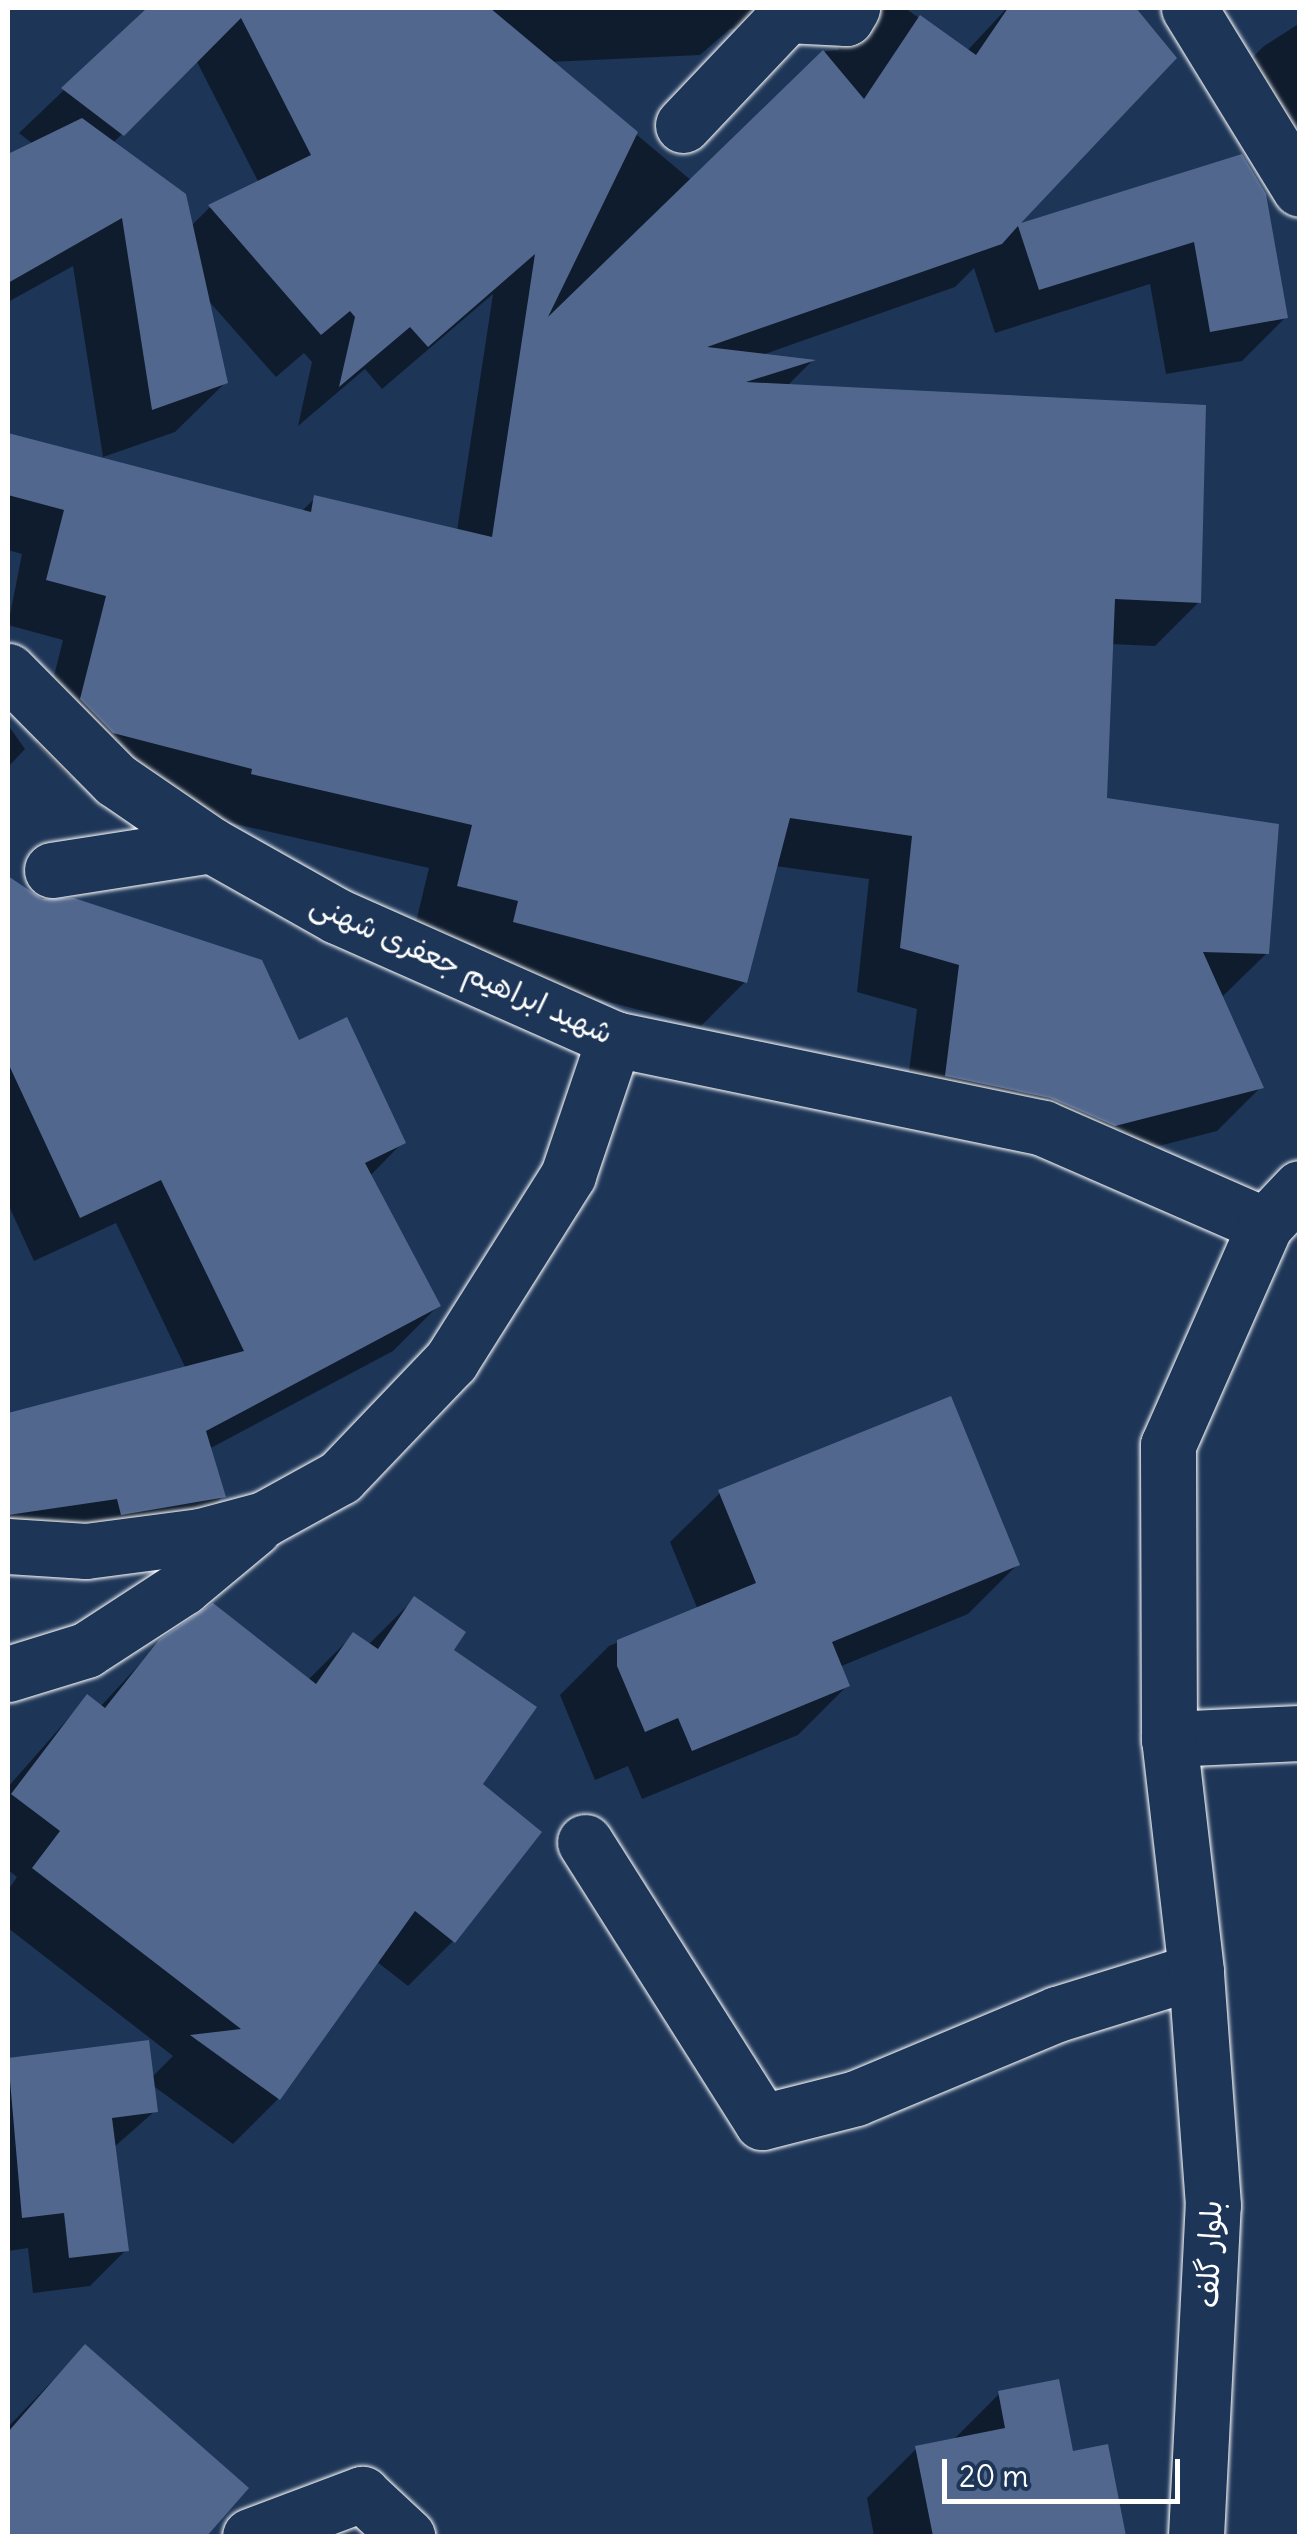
<!DOCTYPE html>
<html>
<head>
<meta charset="utf-8">
<style>
	body { margin:0 }
	#map { position:relative; width:1307px; height:2544px; overflow:hidden; background:#1d3557; font-family:Delius,"Playpen Sans Arabic",sans-serif }
	div>[style] { position:absolute }
	[style*='--x'] { left:calc(var(--x)*1px); top:calc(var(--y)*1px); width:calc(var(--w)*1px); rotate:calc(var(--a)*1deg) }
	.shadow>* { inset:0; background:#0007 }
	.building>* { inset:0; background:#52678e }
	.roads { filter:drop-shadow(0 0 2px #fff) drop-shadow(0 0 2px #fff) }
	.minor>* { height:55px; margin:-27.5px; padding:0 27.5px; transform-origin:27.5px; border-radius:27.5px; background:#1d3557 }
	span { translate:-50% -50%; white-space:nowrap; text-align:center; line-height:1.15; -webkit-text-stroke:10px #1d3557; paint-order:stroke }
	.street-label { font-size:30px; color:#fff }
	.frame { position:absolute; inset:0; border:10px solid #fff; pointer-events:none }
	.scale { position:absolute; left:942px; top:2459px; width:238px; height:45px; box-sizing:border-box; border:5px solid #fff; border-top:0; padding-left:12px; font-size:30px; line-height:35px; white-space:nowrap; color:#fff; -webkit-text-stroke:8px #1d3557; paint-order:stroke }
</style>
</head>
<body>
<div id="map">
	<div class="shadow">
		<div style="clip-path:polygon(evenodd,150px 8px,905px 8px,966px 52px,1007px 8px,1103px 8px,1162px 71px,1013px 228px,1241px 157px,1286px 317px,1242px 361px,1166px 374px,1150px 284px,995px 333px,974px 268px,955px 287px,759px 356px,811px 362px,786px 387px,1199px 602px,1155px 646px,1110px 644px,1105px 800px,1267px 953px,1221px 998px,1261px 1087px,1217px 1131px,1070px 1169px,1005px 1141px,903px 1119px,917px 1009px,857px 992px,869px 879px,775px 866px,745px 982px,701px 1026px,471px 966px,476px 945px,414px 930px,429px 868px,209px 818px,69px 776px,37px 744px,63px 640px,8px 625px,22px 554px,8px 550px,8px 435px,301px 512px,315px 498px,457px 531px,493px 294px,382px 389px,365px 369px,298px 426px,312px 362px,304px 353px,276px 377px,206px 298px,225px 383px,175px 432px,103px 457px,73px 266px,8px 302px,8px 157px,33px 144px,19px 133px,150px 8px,825px 25px,839px 50px,826px 51px,692px 181px,550px 62px,700px 55px,730px 29px,825px 25px,150px 8px,196px 60px,259px 183px,209px 208px,191px 226px,113px 143px,196px 60px)"></div>
		<div style="clip-path:polygon(1300px 23px,1300px 222px,1217px 93px,1264px 46px)"></div>
		<div style="clip-path:polygon(8px 725px,25px 749px,8px 767px)"></div>
		<div style="clip-path:polygon(8px 879px,298px 1044px,403px 1142px,369px 1177px,438px 1306px,393px 1351px,209px 1449px,223px 1496px,178px 1541px,8px 1552px,8px 1416px,186px 1369px,116px 1223px,34px 1261px,8px 1204px)"></div>
		<div style="clip-path:polygon(720px 1493px,1017px 1565px,968px 1614px,839px 1667px,847px 1686px,798px 1735px,642px 1799px,628px 1766px,595px 1780px,560px 1695px,609px 1646px,698px 1610px,670px 1542px)"></div>
		<div style="clip-path:polygon(414px 1599px,451px 1651px,479px 1784px,453px 1941px,408px 1986px,376px 1961px,278px 2099px,233px 2144px,152px 2085px,155px 2111px,113px 2148px,126px 2250px,90px 2286px,33px 2293px,28px 2248px,8px 2251px,8px 2061px,147px 2043px,151px 2078px,173px 2056px,8px 1928px,8px 1890px,17px 1877px,8px 1870px,8px 1787px,87px 1697px,100px 1707px,161px 1641px,308px 1680px,353px 1635px,368px 1645px)"></div>
		<div style="clip-path:polygon(85px 2347px,245px 2488px,203px 2536px,8px 2536px,8px 2427px)"></div>
		<div style="clip-path:polygon(999px 2394px,1071px 2454px,1106px 2447px,1124px 2536px,874px 2536px,867px 2498px,916px 2449px,951px 2442px)"></div>
	</div>
	<div class="building">
		<div style="clip-path:polygon(147px 8px,490px 8px,638px 132px,548px 317px,823px 50px,864px 99px,920px 15px,976px 55px,1008px 8px,1136px 8px,1177px 58px,1021px 223px,1242px 154px,1266px 194px,1288px 318px,1210px 332px,1194px 242px,1039px 290px,1018px 226px,1002px 244px,707px 347px,816px 360px,746px 382px,1206px 405px,1201px 603px,1115px 599px,1107px 798px,1279px 824px,1269px 954px,1203px 952px,1264px 1088px,1115px 1126px,1050px 1098px,945px 1076px,959px 965px,900px 948px,912px 836px,790px 818px,747px 983px,513px 922px,518px 901px,457px 886px,472px 825px,251px 774px,252px 769px,113px 733px,80px 699px,106px 596px,46px 580px,64px 510px,8px 495px,8px 433px,311px 512px,314px 495px,492px 537px,535px 254px,428px 347px,410px 327px,339px 387px,355px 317px,350px 311px,321px 335px,208px 205px,311px 155px,241px 18px,124px 136px,61px 88px)"></div>
		<div style="clip-path:polygon(82px 118px,186px 194px,228px 383px,152px 410px,122px 218px,8px 283px,8px 154px)"></div>
		<div style="clip-path:polygon(8px 876px,42px 899px,74px 898px,262px 960px,299px 1040px,347px 1017px,406px 1143px,365px 1163px,441px 1306px,206px 1431px,226px 1497px,121px 1515px,117px 1499px,8px 1515px,8px 1413px,244px 1351px,161px 1180px,80px 1218px,8px 1063px)"></div>
		<div style="clip-path:polygon(951px 1396px,1020px 1565px,832px 1642px,850px 1686px,692px 1751px,678px 1718px,645px 1732px,617px 1666px,617px 1640px,756px 1583px,718px 1490px)"></div>
		<div style="clip-path:polygon(414px 1596px,466px 1632px,454px 1650px,537px 1707px,483px 1784px,542px 1832px,455px 1943px,415px 1911px,280px 2100px,190px 2035px,241px 2029px,32px 1868px,60px 1831px,11px 1794px,87px 1694px,105px 1708px,159px 1640px,213px 1603px,316px 1684px,353px 1632px,378px 1649px)"></div>
		<div style="clip-path:polygon(149px 2040px,158px 2112px,112px 2118px,129px 2251px,69px 2258px,64px 2213px,22px 2218px,8px 2058px)"></div>
		<div style="clip-path:polygon(85px 2344px,249px 2488px,207px 2536px,8px 2536px,8px 2432px)"></div>
		<div style="clip-path:polygon(1059px 2379px,1073px 2451px,1108px 2444px,1126px 2536px,933px 2536px,915px 2446px,1005px 2428px,998px 2391px)"></div>
	</div>
	<div class="roads">
		<div class="minor">
			<div style="--x:1189;--y:8;--w:212;--a:58.5"></div>
			<div style="--x:683;--y:125;--w:151;--a:-46.6"></div>
			<div style="--x:787;--y:15;--w:59;--a:2.9"></div>
			<div style="--x:846;--y:18;--w:12;--a:-59"></div>
			<div style="--x:8;--y:671;--w:153;--a:45.3"></div>
			<div style="--x:116;--y:780;--w:115;--a:34.4"></div>
			<div style="--x:211;--y:845;--w:145;--a:29.4"></div>
			<div style="--x:337;--y:916;--w:303;--a:23.9"></div>
			<div style="--x:614;--y:1039;--w:438;--a:11.7"></div>
			<div style="--x:1043;--y:1128;--w:242;--a:23.6"></div>
			<div style="--x:52;--y:870;--w:161;--a:-8.9"></div>
			<div style="--x:8;--y:1546;--w:78;--a:3.7"></div>
			<div style="--x:86;--y:1551;--w:115;--a:-7.5"></div>
			<div style="--x:200;--y:1536;--w:66;--a:-14.9"></div>
			<div style="--x:264;--y:1519;--w:87;--a:-28.9"></div>
			<div style="--x:340;--y:1477;--w:161;--a:-46.3"></div>
			<div style="--x:451;--y:1361;--w:220;--a:-57.8"></div>
			<div style="--x:568;--y:1175;--w:144;--a:-71.3"></div>
			<div style="--x:8;--y:1674;--w:82;--a:-17.1"></div>
			<div style="--x:86;--y:1650;--w:116;--a:-33"></div>
			<div style="--x:183;--y:1587;--w:92;--a:-39.7"></div>
			<div style="--x:1169;--y:1739;--w:131;--a:-2.6"></div>
			<div style="--x:585;--y:1842;--w:331;--a:57.7"></div>
			<div style="--x:762;--y:2122;--w:97;--a:-14.3"></div>
			<div style="--x:856;--y:2098;--w:218;--a:-22.7"></div>
			<div style="--x:1057;--y:2014;--w:145;--a:-17.2"></div>
			<div style="--x:250;--y:2536;--w:120;--a:-20.6"></div>
			<div style="--x:362;--y:2494;--w:62;--a:43"></div>
			<div style="--x:1196;--y:2536;--w:331;--a:-87.1"></div>
			<div style="--x:1213;--y:2205;--w:235;--a:-94.2"></div>
			<div style="--x:1196;--y:1971;--w:234;--a:-96.6"></div>
			<div style="--x:1169;--y:1739;--w:294;--a:-90.2"></div>
			<div style="--x:1168;--y:1445;--w:240;--a:-66.2"></div>
			<div style="--x:1265;--y:1225;--w:51;--a:-46.6"></div>
		</div>
	</div>
	<div class="street-label">
		<span style="left:462px;top:968px;rotate:24deg">شهید ابراهیم جعفری شهنی</span>
		<span style="left:1209px;top:2254px;rotate:-88deg">بلوار گلف</span>
	</div>
	<div class="frame"></div>
	<div class="scale">20 m</div>
</div>
</body>
</html>
